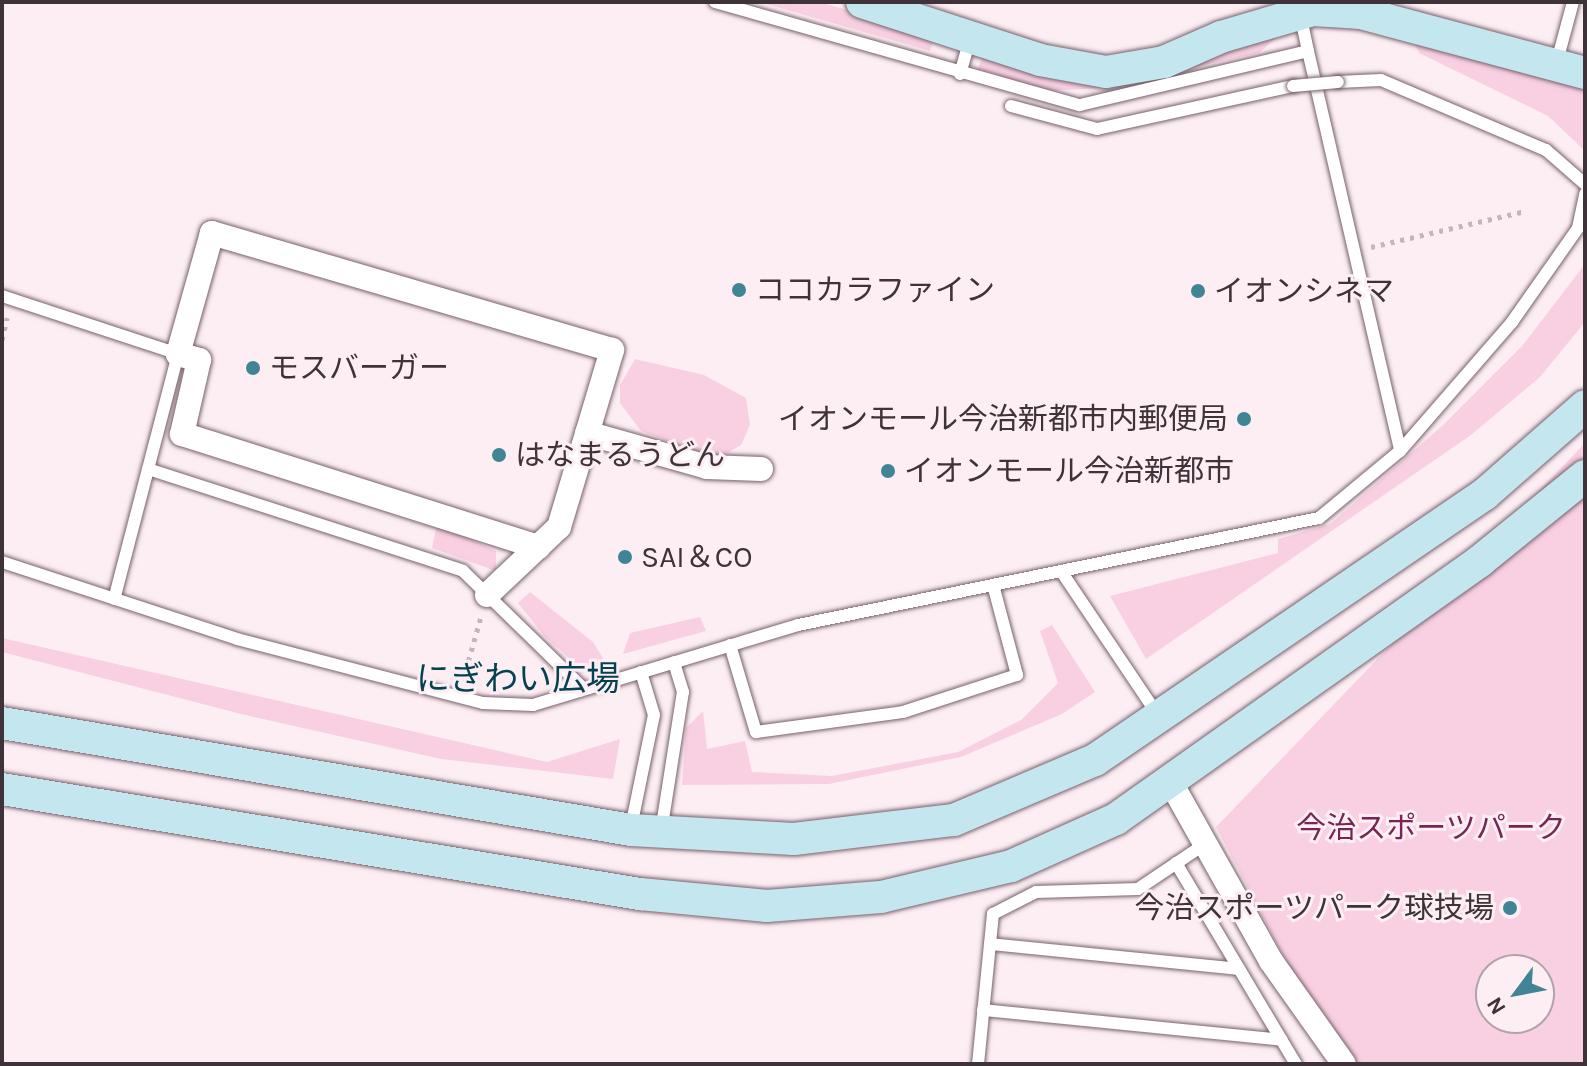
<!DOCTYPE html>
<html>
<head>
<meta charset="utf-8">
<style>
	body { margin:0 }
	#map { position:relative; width:1587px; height:1066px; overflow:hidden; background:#fdeef4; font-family:Karla,"Noto Sans JP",sans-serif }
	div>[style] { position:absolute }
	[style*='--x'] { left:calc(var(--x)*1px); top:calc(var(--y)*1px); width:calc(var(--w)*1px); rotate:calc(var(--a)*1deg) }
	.green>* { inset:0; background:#f9d0e2 }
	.path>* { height:5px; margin-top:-2.5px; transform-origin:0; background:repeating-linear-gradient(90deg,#c2b5bb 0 4px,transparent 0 10px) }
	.roads { filter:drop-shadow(0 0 2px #77616b) drop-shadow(0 0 2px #77616b) }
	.lane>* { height:12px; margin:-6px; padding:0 6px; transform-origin:6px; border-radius:6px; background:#fff }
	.street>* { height:24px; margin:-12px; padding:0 12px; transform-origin:12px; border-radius:12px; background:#fff }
	.secondary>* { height:32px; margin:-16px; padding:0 16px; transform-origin:16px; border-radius:16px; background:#c4e7ef }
	.bridges { filter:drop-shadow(0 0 2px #77616b) drop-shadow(0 0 2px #77616b) }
	.lane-bridge>* { height:12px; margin:-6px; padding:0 6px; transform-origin:6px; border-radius:6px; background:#fff }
	.dots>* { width:22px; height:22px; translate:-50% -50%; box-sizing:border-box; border:4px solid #fdeef4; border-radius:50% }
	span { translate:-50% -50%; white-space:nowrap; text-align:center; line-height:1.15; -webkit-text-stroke:6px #fdeef4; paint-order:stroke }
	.poi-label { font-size:30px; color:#3d3338 }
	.left { translate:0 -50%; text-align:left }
	.right { translate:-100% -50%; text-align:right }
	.park-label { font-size:30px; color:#792554 }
	.quarter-label { font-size:34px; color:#05424f }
	.frame { position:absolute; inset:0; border:4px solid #3d3338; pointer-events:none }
	.north { position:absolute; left:1475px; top:954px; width:80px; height:80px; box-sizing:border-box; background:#fdeef4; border:2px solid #b0a3a9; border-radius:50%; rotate:238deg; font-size:22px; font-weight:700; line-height:32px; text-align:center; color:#3d3338 }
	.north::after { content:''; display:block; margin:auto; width:28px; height:36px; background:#418495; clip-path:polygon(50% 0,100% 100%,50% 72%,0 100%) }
</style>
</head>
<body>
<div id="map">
	<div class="green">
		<div style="clip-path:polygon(759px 2px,819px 2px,935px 35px,930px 51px)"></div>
		<div style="clip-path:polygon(1409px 32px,1585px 84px,1585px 151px,1548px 116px,1419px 53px)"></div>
		<div style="clip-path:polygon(1279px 35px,1259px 53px,1100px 88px,1047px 91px,978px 69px,984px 52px,1045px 70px)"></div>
		<div style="clip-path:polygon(1585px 264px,1585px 322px,1540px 377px,1471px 435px,1146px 659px,1110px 596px,1278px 553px,1278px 539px,1330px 524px,1443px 425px,1522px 346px)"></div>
		<div style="clip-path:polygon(635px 359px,704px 375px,746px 398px,750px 425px,741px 445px,717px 459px,641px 431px,620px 403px,620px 385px)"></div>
		<div style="clip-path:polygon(evenodd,1585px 443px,1585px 1064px,1340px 1064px,1216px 827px,1585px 443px,1491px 970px,1539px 970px,1539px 1018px,1491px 1018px,1491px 970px)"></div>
		<div style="clip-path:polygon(437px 524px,496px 551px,496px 571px,432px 548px)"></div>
		<div style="clip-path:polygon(530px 592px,593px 642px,603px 658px,598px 670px,584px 671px,545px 637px,518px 603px)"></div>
		<div style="clip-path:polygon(700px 617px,706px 631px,623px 654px,630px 633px)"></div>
		<div style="clip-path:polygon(1052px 625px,1095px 692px,1062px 714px,961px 757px,829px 784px,682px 785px,686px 728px,703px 711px,707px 749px,745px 741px,752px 772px,832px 776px,958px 752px,1021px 720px,1058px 683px,1040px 631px)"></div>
		<div style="clip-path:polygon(2px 638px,547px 762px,620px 739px,613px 779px,441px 759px,241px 714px,2px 652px)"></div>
	</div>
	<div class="path">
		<div style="--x:1371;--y:247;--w:159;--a:-13.1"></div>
		<div style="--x:2;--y:340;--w:23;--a:-77"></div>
		<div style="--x:463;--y:680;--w:66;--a:-74.1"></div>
	</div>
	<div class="roads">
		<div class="lane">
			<div style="--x:715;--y:2;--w:379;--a:15.8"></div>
			<div style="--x:1080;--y:105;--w:234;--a:-13.3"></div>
			<div style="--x:1308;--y:51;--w:35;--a:-102"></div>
			<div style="--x:1308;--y:51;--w:410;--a:77"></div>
			<div style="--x:1556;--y:65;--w:65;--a:-74.9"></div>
			<div style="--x:960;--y:74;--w:37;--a:-74"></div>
			<div style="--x:1338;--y:82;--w:43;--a:-2.7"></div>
			<div style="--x:1381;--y:80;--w:179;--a:23"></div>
			<div style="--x:1546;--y:150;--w:52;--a:41.1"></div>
			<div style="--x:1011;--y:106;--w:89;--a:15"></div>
			<div style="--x:1097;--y:129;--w:201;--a:-12.4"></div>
			<div style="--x:2;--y:296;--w:185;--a:18.2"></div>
			<div style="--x:178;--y:354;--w:253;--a:104.6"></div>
			<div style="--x:148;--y:469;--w:331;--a:17.9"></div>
			<div style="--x:463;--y:571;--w:169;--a:44.3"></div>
			<div style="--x:2;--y:562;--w:247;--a:18.1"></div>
			<div style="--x:237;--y:639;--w:254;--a:14.6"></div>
			<div style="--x:483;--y:703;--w:50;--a:2.3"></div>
			<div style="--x:533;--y:705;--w:277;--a:-16.8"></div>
			<div style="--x:798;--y:625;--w:532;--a:-11.61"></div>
			<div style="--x:1319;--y:518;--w:105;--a:-39.6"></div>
			<div style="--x:1400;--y:451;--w:171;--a:-49"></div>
			<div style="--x:1512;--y:322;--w:115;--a:-54.9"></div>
			<div style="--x:1578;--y:228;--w:35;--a:-78"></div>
			<div style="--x:1061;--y:571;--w:172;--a:56.1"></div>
			<div style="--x:730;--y:645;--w:91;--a:73.4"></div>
			<div style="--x:756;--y:732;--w:148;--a:-7.7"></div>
			<div style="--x:903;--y:712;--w:120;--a:-18"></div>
			<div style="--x:1017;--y:675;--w:93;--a:-104.9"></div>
			<div style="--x:631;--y:827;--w:114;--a:-78.4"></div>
			<div style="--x:654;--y:715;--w:45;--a:-106.8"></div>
			<div style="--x:661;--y:832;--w:142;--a:-81.1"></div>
			<div style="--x:683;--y:692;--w:31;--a:-107"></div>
			<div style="--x:1176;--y:863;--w:234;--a:59.2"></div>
			<div style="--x:990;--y:944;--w:250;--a:5.7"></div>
			<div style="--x:983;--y:1010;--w:300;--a:5.7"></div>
			<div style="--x:978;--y:1064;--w:151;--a:-84.3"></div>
			<div style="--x:993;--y:914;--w:48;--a:-27.1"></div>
			<div style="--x:1036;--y:892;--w:102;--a:-1.7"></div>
			<div style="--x:1138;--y:889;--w:81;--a:-33.9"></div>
		</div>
		<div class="street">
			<div style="--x:587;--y:433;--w:125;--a:15.8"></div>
			<div style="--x:707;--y:467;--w:54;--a:2.1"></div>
			<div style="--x:487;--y:595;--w:99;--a:-43.4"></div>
			<div style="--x:559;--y:527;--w:185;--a:-73.3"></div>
			<div style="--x:612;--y:350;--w:417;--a:-163.7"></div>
			<div style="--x:212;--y:233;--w:126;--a:105.7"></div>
			<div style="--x:178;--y:354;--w:22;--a:16"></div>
			<div style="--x:199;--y:360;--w:76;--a:102.9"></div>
			<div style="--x:182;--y:434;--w:374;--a:17.6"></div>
			<div style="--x:1170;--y:781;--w:206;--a:60.7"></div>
			<div style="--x:1271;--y:961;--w:126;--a:54.7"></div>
		</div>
		<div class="secondary">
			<div style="--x:862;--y:2;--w:187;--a:18"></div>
			<div style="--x:1040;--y:60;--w:67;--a:10.3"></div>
			<div style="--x:1106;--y:72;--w:59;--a:-9.8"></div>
			<div style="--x:1164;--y:62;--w:62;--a:-23.7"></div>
			<div style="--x:1221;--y:37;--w:96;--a:-16.4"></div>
			<div style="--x:1313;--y:10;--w:48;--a:3.6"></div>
			<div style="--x:1361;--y:13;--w:232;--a:15"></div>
			<div style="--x:2;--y:723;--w:638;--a:9.65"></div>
			<div style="--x:631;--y:830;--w:163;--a:3.2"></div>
			<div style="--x:794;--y:839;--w:161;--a:-6.8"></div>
			<div style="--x:954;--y:820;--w:153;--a:-23.1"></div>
			<div style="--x:1095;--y:760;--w:472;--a:-34.3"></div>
			<div style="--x:1485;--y:494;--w:133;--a:-41.3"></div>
			<div style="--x:2;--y:789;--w:647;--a:9.35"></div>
			<div style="--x:640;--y:894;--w:128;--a:5.4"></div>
			<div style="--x:767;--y:906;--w:114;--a:-4.5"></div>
			<div style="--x:881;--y:897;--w:134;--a:-13.4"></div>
			<div style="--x:1011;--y:866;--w:115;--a:-24.1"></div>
			<div style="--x:1116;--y:819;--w:446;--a:-35.3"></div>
			<div style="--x:1480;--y:561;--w:135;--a:-39"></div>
		</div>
	</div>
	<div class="bridges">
		<div class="lane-bridge">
			<div style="--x:1293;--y:86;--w:45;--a:-5.1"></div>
		</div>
	</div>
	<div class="dots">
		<div style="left:739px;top:290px;background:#418495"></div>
		<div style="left:1198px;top:291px;background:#418495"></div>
		<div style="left:253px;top:368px;background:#418495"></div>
		<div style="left:1244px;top:419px;background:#418495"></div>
		<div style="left:499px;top:455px;background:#418495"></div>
		<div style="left:888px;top:471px;background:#418495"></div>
		<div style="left:625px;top:557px;background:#418495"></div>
		<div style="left:1510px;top:908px;background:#418495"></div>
	</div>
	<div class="poi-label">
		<span class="left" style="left:755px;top:290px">ココカラファイン</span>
		<span class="left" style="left:1214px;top:291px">イオンシネマ</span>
		<span class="left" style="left:269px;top:368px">モスバーガー</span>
		<span class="right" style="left:1228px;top:419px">イオンモール今治新都市内郵便局</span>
		<span class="left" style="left:515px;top:455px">はなまるうどん</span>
		<span class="left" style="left:904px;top:471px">イオンモール今治新都市</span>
		<span class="left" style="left:641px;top:557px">SAI＆CO</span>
		<span class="right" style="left:1494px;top:908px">今治スポーツパーク球技場</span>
	</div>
	<div class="park-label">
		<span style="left:1431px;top:828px">今治スポーツパーク</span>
	</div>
	<div class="quarter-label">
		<span style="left:518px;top:680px">にぎわい広場</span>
	</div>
	<div class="frame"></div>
	<div class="north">N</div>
</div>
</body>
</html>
